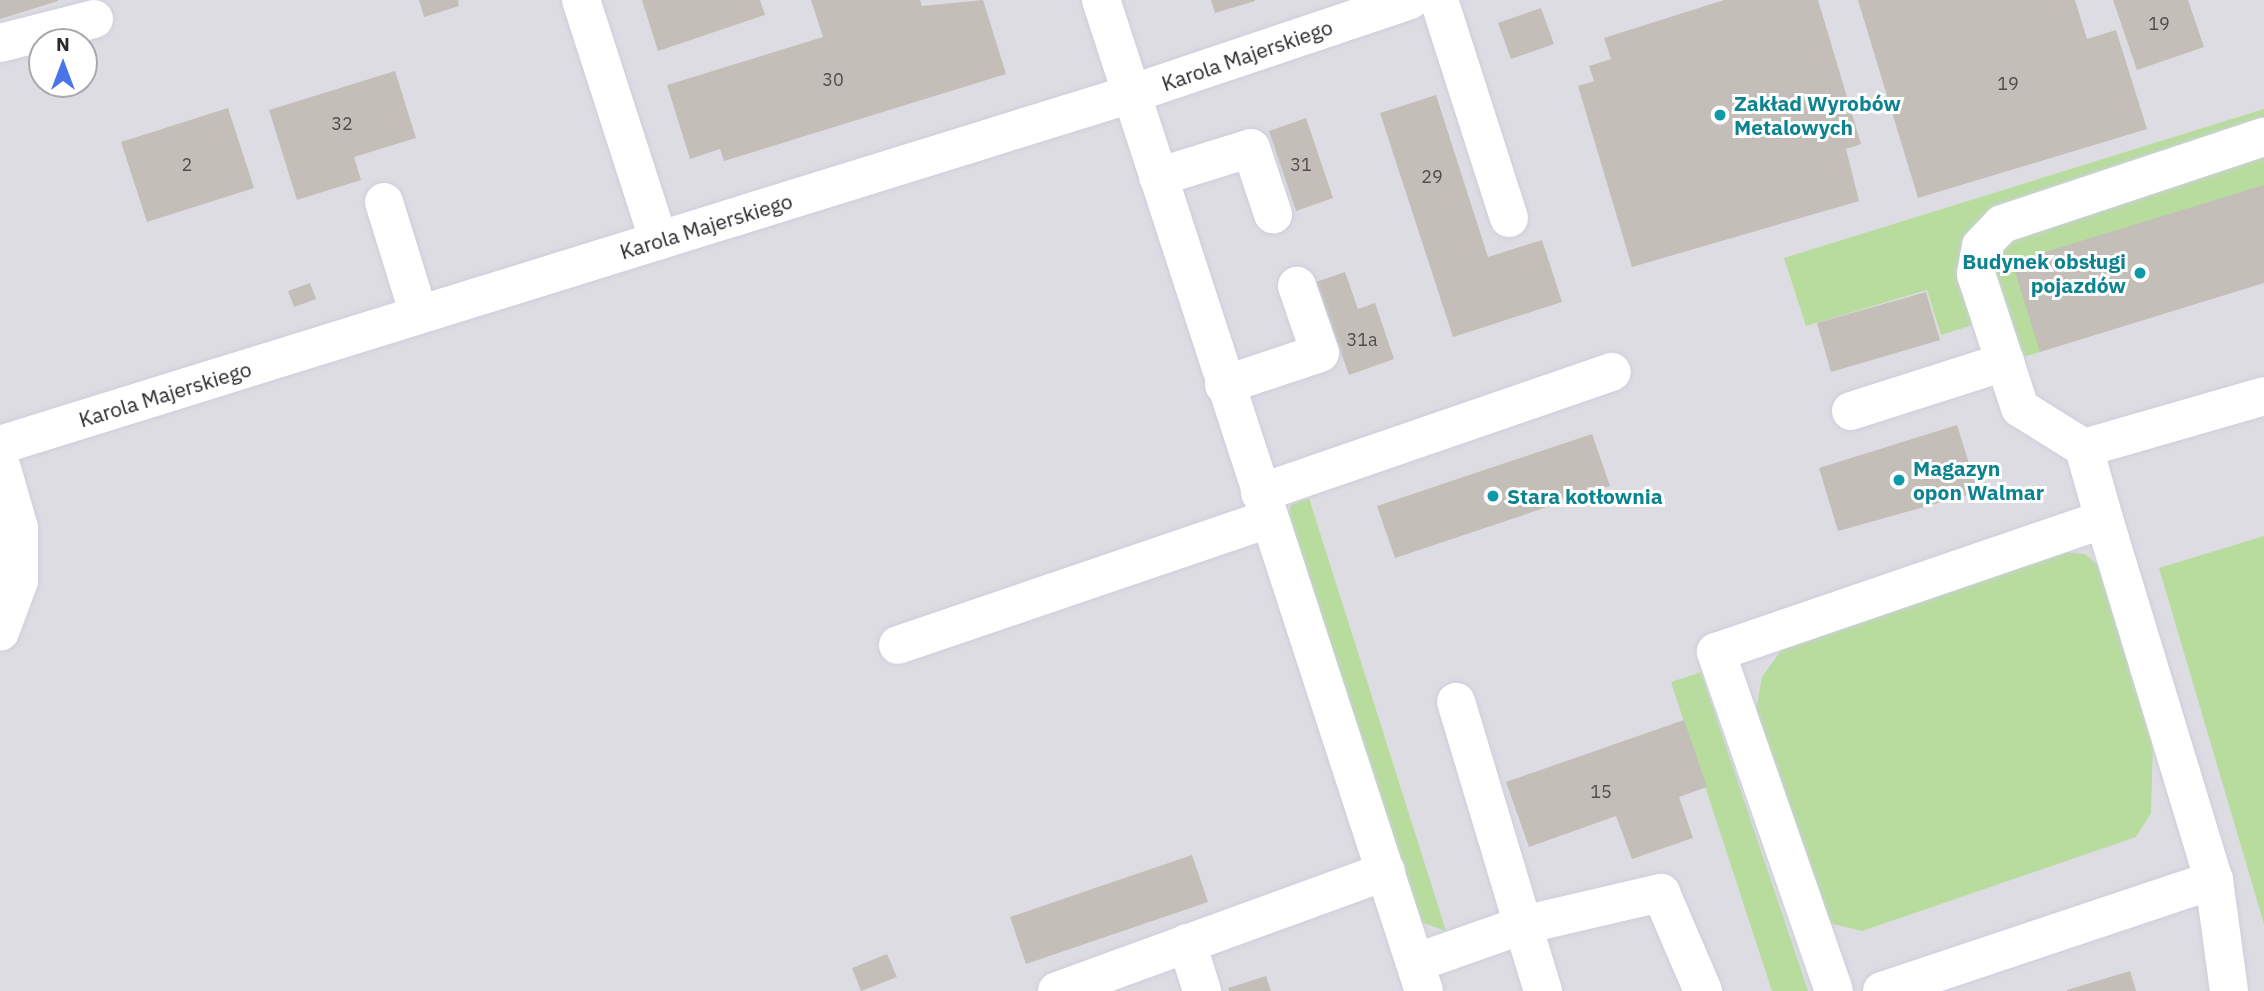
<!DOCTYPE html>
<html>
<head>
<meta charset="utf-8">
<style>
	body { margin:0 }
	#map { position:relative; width:2264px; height:991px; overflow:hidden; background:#eae3dc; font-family:"IBM Plex Sans",sans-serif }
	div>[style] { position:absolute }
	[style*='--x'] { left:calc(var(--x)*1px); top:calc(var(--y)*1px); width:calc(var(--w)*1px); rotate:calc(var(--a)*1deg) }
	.industrial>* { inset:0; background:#dedce3 }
	.green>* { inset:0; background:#b8dc9d }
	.building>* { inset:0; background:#c3beb8 }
	.roads { filter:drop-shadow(0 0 2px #cbcfda) drop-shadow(0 0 2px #cbcfda) }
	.minor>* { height:38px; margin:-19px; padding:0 19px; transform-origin:19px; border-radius:19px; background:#fff }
	.dots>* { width:19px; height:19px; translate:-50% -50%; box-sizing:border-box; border:4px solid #fff; border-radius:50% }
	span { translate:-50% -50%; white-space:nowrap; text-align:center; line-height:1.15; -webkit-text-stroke:6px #fff; paint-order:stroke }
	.number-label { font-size:18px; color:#504e4d }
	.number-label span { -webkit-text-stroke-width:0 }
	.street-label { font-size:21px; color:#292929 }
	.culture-label { font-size:21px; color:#0d838f; font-weight:700 }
	.left { translate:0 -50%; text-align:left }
	.right { translate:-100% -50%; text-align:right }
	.north { position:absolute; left:28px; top:28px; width:70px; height:70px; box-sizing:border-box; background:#fff; border:2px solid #a9a9a9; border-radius:50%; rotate:0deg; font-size:19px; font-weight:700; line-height:28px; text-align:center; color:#292929 }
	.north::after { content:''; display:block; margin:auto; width:24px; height:32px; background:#4a75ea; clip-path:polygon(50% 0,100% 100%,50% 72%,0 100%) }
</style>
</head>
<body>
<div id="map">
	<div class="industrial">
		<div style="clip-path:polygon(evenodd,0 0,2264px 0,2264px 991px,0 991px,0 0,42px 42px,84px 42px,84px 84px,42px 84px,42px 42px)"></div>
	</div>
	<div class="green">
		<div style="clip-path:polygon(2264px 109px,2264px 185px,2040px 352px,2020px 358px,2005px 315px,1941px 335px,1927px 290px,1806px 326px,1784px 258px)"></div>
		<div style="clip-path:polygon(1309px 498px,1446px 931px,1415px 920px,1287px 519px,1291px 505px)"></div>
		<div style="clip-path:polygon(2264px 536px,2264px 924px,2159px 568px)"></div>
		<div style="clip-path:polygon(2062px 552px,2085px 554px,2103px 569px,2153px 741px,2151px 813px,2136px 837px,1862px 931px,1833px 924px,1815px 905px,1756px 710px,1762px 677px,1788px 641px)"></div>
		<div style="clip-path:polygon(1701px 672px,1808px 991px,1772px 991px,1671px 682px)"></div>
	</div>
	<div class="building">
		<div style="clip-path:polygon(0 0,58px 0,58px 1px,0 19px)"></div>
		<div style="clip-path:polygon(419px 0,458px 0,459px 6px,424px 17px)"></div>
		<div style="clip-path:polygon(642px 0,760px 0,765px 15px,658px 51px)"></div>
		<div style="clip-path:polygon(811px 0,920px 0,922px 6px,983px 0,1006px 74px,724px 161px,720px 149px,690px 159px,667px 85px,823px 37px)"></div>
		<div style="clip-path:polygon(1211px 0,1255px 0,1255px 1px,1215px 13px)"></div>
		<div style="clip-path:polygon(1724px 0,1818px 0,1861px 144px,1846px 149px,1859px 201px,1632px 267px,1578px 86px,1594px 81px,1589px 66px,1611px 59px,1604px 38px)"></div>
		<div style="clip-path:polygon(1858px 0,2075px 0,2087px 39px,2116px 30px,2147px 129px,1918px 198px)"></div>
		<div style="clip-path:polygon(2113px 0,2188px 0,2204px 47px,2137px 70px)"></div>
		<div style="clip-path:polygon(1541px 8px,1554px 44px,1511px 59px,1498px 23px)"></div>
		<div style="clip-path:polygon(395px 71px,416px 138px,354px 157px,361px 180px,297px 200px,269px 110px)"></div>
		<div style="clip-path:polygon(1436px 95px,1488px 257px,1542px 240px,1562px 302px,1453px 337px,1380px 113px)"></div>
		<div style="clip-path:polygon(228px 108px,254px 188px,147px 222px,121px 142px)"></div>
		<div style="clip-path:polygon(1306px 118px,1333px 198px,1296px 211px,1269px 131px)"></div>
		<div style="clip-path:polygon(2264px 185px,2264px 283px,2040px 352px,2012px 262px)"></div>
		<div style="clip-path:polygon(1345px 272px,1358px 309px,1375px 303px,1394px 359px,1349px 375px,1316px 282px)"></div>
		<div style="clip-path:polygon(310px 283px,316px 299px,294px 307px,288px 291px)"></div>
		<div style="clip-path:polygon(1926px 292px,1940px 340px,1831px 372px,1817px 323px)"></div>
		<div style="clip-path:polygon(1957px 425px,1978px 492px,1838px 531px,1819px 468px)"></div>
		<div style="clip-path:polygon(1592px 434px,1610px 486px,1395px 558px,1377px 506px)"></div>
		<div style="clip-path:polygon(1684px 720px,1707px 787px,1679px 797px,1693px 838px,1632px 859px,1616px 816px,1529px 847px,1506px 782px)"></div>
		<div style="clip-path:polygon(1192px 855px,1208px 902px,1026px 964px,1010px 917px)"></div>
		<div style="clip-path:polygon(887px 954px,897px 977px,861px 991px,852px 968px)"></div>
		<div style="clip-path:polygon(2130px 971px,2136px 991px,2067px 991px,2067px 990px)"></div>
		<div style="clip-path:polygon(1266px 976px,1271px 991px,1229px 991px,1228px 988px)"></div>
	</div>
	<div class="roads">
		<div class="minor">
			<div style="--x:581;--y:0;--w:253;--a:72.1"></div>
			<div style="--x:1101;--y:0;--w:1042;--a:71.95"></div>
			<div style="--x:1439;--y:0;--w:229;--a:72.2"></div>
			<div style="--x:0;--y:43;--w:97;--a:-14.3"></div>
			<div style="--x:1158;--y:177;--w:97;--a:-17.3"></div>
			<div style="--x:1251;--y:148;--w:70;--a:71.6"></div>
			<div style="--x:384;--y:202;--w:118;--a:72.8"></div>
			<div style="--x:1224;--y:385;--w:101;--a:-18.4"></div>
			<div style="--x:1320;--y:353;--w:71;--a:-108.9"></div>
			<div style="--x:1851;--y:411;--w:162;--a:-17.7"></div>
			<div style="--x:0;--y:445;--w:1184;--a:-17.24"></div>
			<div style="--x:1131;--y:94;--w:294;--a:-18.6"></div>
			<div style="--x:2084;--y:448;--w:75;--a:-148"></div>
			<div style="--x:2020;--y:408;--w:141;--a:-108.2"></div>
			<div style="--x:1976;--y:274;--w:28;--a:-80"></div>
			<div style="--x:1981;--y:246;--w:30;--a:-46"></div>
			<div style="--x:2002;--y:224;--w:276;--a:-18.4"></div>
			<div style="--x:0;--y:462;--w:69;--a:73.9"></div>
			<div style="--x:19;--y:528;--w:53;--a:90"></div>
			<div style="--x:19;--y:581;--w:54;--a:110.4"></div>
			<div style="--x:1260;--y:493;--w:372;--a:-19"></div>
			<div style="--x:2104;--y:519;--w:377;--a:73.1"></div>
			<div style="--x:2214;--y:880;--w:112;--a:82.3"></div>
			<div style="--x:898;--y:645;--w:392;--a:-18.8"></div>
			<div style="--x:1187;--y:943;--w:50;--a:72.6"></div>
			<div style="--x:1415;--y:963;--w:114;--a:-19.4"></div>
			<div style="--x:1523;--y:925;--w:233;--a:-106.7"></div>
			<div style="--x:1057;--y:991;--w:350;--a:-20"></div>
			<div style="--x:1543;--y:991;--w:69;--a:-106.9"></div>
			<div style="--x:1523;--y:925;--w:142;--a:-13.1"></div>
			<div style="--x:1661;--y:893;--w:107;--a:66.8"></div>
			<div style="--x:1834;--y:991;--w:359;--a:-109.2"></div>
			<div style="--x:1716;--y:652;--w:410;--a:-18.9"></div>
			<div style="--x:2104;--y:519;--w:74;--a:-105.7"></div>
			<div style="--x:2084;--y:448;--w:187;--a:-16.1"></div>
			<div style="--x:1882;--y:991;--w:350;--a:-18.5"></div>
		</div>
	</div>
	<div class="dots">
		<div style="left:1720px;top:115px;background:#0f9aa8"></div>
		<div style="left:2140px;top:273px;background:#0f9aa8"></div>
		<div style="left:1899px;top:480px;background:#0f9aa8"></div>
		<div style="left:1493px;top:496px;background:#0f9aa8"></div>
	</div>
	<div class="number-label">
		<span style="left:2159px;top:24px">19</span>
		<span style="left:833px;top:80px">30</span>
		<span style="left:2008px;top:84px">19</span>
		<span style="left:342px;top:124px">32</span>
		<span style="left:187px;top:165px">2</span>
		<span style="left:1301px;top:165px">31</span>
		<span style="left:1432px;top:177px">29</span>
		<span style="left:1362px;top:340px">31a</span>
		<span style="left:1601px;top:792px">15</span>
	</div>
	<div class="street-label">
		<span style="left:1247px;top:55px;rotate:-19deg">Karola Majerskiego</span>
		<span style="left:706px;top:226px;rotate:-17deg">Karola Majerskiego</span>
		<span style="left:165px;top:394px;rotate:-17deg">Karola Majerskiego</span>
	</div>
	<div class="culture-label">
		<span class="left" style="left:1734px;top:115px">Zakład Wyrobów<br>Metalowych</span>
		<span class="right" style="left:2126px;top:273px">Budynek obsługi<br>pojazdów</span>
		<span class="left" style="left:1913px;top:480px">Magazyn<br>opon Walmar</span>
		<span class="left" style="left:1507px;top:496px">Stara kotłownia</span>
	</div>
	<div class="north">N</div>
</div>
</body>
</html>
